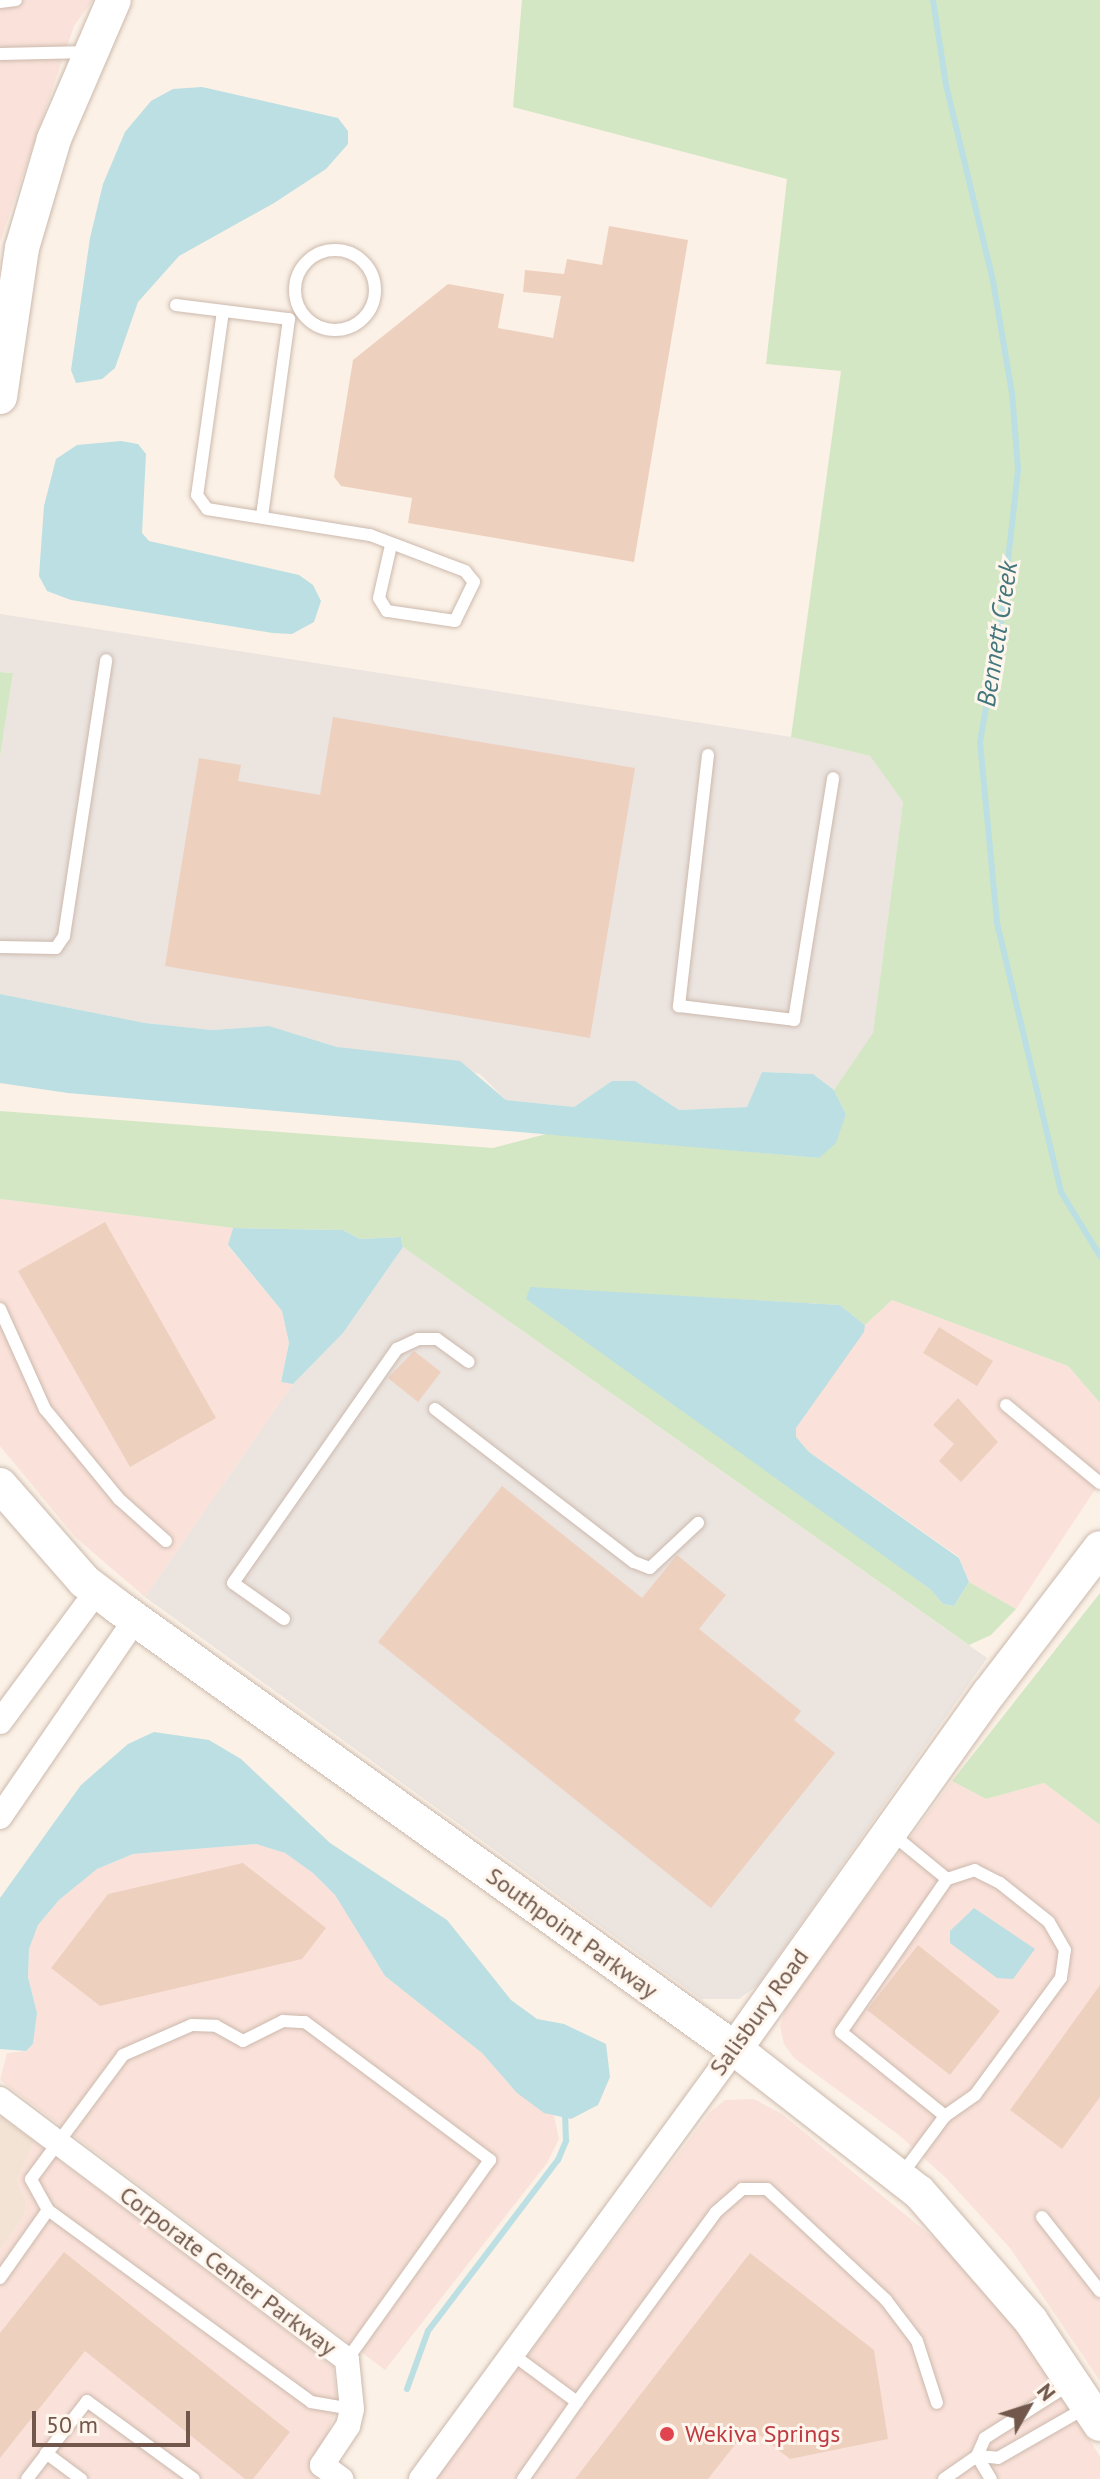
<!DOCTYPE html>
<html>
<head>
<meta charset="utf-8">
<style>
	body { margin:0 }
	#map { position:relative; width:1100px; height:2479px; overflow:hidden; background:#fbf1e6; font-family:"PT Sans",sans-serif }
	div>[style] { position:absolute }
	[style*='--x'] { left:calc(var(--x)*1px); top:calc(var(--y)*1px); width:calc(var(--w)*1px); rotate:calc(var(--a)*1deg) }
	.residential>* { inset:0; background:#f2e3d4 }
	.commercial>* { inset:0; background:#fae2da }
	.industrial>* { inset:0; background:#ebe4df }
	.green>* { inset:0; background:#d4e7c5 }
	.water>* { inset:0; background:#bbdfe3 }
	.stream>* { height:6px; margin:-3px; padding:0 3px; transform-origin:3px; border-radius:3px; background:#bbdfe3 }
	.building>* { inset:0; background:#eed0bf }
	.roads { filter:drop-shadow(0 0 2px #ccb9ad) drop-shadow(0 0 2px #ccb9ad) }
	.lane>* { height:12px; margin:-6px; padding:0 6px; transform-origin:6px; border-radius:6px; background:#fff }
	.lane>.ring { margin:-6px; padding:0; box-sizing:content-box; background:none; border:12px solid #fff; border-radius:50% }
	.street>* { height:24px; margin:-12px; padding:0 12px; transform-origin:12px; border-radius:12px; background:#fff }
	.secondary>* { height:34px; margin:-17px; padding:0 17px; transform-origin:17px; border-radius:17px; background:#fff }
	.dots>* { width:22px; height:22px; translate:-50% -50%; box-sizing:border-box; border:4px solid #fef6ec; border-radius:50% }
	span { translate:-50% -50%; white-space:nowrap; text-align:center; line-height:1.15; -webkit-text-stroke:6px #fef6ec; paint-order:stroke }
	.street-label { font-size:24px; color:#72584c }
	.health-label { font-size:24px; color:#be3a42 }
	.left { translate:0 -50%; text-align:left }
	.water-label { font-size:26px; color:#44777d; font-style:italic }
	.north { position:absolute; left:988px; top:2367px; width:80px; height:80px; -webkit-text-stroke:6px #fef6ec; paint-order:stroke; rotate:51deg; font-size:22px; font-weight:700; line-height:32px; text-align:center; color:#72584c }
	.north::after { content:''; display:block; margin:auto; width:28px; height:36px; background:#72584c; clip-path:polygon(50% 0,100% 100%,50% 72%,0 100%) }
	.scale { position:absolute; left:32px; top:2411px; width:158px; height:36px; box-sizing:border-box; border:4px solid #72584c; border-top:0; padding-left:10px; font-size:24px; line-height:28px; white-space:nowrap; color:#72584c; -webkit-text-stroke:6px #fef6ec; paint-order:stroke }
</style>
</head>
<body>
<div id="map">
	<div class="residential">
		<div style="clip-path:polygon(0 2116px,34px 2141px,17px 2181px,26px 2202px,24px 2216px,0 2249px)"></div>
	</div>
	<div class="commercial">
		<div style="clip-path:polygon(0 0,93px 0,74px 26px,0 242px)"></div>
		<div style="clip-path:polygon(0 1199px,233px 1228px,228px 1246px,282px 1311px,289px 1343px,281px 1381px,293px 1384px,145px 1597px,75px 1537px,0 1446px)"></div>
		<div style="clip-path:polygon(892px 1300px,1068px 1366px,1100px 1403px,1100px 1482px,1016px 1609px,969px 1582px,959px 1557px,809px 1452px,796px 1437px,796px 1428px,865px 1325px)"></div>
		<div style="clip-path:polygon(952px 1781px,986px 1799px,1044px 1783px,1100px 1825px,1100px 2381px,1010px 2248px,947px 2179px,899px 2135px,794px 2058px,784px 2044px,780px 2026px,786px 2006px)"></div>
		<div style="clip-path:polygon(256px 1844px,285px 1853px,313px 1873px,335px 1895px,385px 1976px,482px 2053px,517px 2093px,554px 2116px,559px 2139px,547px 2163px,385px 2370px,0 2080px,7px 2053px,26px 2051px,33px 2044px,37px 2013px,28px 1977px,29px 1949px,38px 1925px,59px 1900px,97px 1869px,133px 1854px)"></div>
		<div style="clip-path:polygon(754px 2099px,782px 2114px,967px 2265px,1042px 2359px,1100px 2457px,1100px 2479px,434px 2479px,710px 2112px,725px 2100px)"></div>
		<div style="clip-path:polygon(34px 2141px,333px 2366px,338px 2406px,317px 2460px,324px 2479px,0 2479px,0 2249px,24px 2216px,26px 2202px,17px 2181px)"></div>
	</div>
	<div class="industrial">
		<div style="clip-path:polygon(0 614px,791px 737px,870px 756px,903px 802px,873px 1034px,834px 1090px,813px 1074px,762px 1072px,747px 1107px,679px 1110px,635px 1081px,612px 1081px,574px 1107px,506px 1100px,480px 1074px,337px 1047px,269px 1026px,212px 1030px,145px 1023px,0 994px,0 757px,13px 673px,0 672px)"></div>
		<div style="clip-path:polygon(403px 1247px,987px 1658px,758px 1985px,739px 1999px,701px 1999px,145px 1597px,293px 1384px,343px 1333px)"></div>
	</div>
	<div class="green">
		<div style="clip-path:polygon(522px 0,1100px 0,1100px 1403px,1068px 1366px,892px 1300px,865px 1325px,840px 1305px,529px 1288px,930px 1589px,943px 1604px,954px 1606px,969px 1582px,1016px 1609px,991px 1635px,969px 1645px,403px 1247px,401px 1237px,360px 1239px,343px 1230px,233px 1228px,0 1199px,0 1111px,493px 1148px,550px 1133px,819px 1158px,846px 1114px,834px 1090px,873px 1033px,903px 802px,870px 756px,791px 737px,841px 371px,766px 364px,787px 179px,513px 107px)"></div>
		<div style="clip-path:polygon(0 672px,13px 673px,0 757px)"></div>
		<div style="clip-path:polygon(1100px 1593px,1100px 1825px,1044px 1783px,986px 1799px,952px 1781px)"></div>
	</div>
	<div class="water">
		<div style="clip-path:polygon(202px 87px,338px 118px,348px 131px,348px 144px,326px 169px,274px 203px,179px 256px,138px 302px,115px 368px,102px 379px,76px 383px,71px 370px,90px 238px,103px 184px,125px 132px,151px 101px,173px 89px)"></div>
		<div style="clip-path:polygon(121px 441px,138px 444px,146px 454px,142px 533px,149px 541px,299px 575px,313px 585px,321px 601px,314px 622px,292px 634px,273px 633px,71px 600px,47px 591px,39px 576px,44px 506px,56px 459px,77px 445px)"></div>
		<div style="clip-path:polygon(0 994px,145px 1023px,212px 1030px,269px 1026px,337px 1047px,460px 1061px,506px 1100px,574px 1107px,612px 1081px,635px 1081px,679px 1110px,747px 1107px,762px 1072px,813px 1074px,834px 1090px,846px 1114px,836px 1143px,819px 1158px,68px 1093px,0 1083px)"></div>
		<div style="clip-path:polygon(233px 1228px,343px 1230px,360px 1239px,401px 1237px,403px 1247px,343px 1333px,293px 1384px,281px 1382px,289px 1343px,282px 1311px,228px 1245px)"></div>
		<div style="clip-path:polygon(530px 1287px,840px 1305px,865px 1325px,864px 1332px,796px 1428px,796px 1437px,809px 1452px,959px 1558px,969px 1582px,954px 1606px,943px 1604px,930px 1589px,526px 1299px)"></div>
		<div style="clip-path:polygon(154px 1732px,209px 1740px,241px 1759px,330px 1843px,447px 1920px,511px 2000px,537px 2019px,564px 2024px,606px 2044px,610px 2077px,598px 2105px,571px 2119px,544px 2113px,517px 2093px,482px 2053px,385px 1976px,335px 1895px,313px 1873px,285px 1853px,256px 1844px,133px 1854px,97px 1869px,59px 1900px,38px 1925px,29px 1949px,28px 1977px,37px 2013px,33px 2044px,26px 2051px,0 2049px,0 1898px,81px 1785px,128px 1744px)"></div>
		<div style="clip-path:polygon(974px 1908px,1035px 1949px,1013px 1979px,997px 1978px,950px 1943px,950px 1931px)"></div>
	</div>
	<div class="stream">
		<div style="--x:933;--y:0;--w:86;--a:81.3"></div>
		<div style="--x:946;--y:85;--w:202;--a:76.5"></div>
		<div style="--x:993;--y:281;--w:114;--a:80.4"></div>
		<div style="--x:1012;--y:393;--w:77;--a:85.5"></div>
		<div style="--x:1018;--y:470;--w:147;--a:96.3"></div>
		<div style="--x:1002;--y:616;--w:128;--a:99.9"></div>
		<div style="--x:980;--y:742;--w:182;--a:84.6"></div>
		<div style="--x:997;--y:923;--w:277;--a:76.6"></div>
		<div style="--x:1061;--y:1192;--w:75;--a:58.6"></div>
		<div style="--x:407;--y:2389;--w:62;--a:-70.1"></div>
		<div style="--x:428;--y:2331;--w:215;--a:-52.8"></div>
		<div style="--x:558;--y:2160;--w:21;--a:-67"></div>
		<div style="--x:566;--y:2141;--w:23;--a:-92"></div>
	</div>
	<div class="building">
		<div style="clip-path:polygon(609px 226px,688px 240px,634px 562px,408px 523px,412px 498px,341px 486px,334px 477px,353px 360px,448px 284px,504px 294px,498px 328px,553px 338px,561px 296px,523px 292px,525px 270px,564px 274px,567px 259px,602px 265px)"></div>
		<div style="clip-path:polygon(333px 717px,635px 768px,590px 1038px,165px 966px,199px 758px,241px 765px,238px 781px,320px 795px)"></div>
		<div style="clip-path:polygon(105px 1222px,216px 1418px,130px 1467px,18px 1271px)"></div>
		<div style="clip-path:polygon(939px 1327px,993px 1361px,977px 1386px,923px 1353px)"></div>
		<div style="clip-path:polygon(414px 1351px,441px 1372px,418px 1402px,388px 1378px)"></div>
		<div style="clip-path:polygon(958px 1398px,998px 1442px,961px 1482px,939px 1461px,954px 1444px,933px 1425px)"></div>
		<div style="clip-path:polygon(502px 1486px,642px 1598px,677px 1555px,726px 1595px,699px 1629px,801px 1711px,794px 1720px,835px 1753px,711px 1908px,378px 1642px)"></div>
		<div style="clip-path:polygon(243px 1863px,326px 1928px,302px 1959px,100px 2006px,51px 1968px,108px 1894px)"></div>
		<div style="clip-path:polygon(918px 1945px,1000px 2011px,950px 2075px,867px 2010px)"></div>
		<div style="clip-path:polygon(1100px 1985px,1100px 2097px,1062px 2149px,1010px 2110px)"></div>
		<div style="clip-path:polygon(64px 2252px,290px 2432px,253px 2479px,245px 2479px,85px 2351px,0 2458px,0 2333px)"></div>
		<div style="clip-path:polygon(750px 2253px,874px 2350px,888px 2439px,790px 2459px,749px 2427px,708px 2479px,575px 2479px)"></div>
	</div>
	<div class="roads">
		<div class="lane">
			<div style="--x:0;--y:2;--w:16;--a:-7"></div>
			<div style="--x:0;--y:54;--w:89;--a:-1.3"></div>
			<div class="ring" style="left:295px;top:250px;width:68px;height:68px"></div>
			<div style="--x:176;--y:305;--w:114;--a:7.1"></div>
			<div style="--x:289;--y:319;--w:198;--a:97.8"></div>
			<div style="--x:223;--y:311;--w:186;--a:98"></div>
			<div style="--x:197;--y:495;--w:17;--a:54"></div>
			<div style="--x:207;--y:509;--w:165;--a:9.1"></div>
			<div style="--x:370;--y:535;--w:102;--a:20.8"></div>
			<div style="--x:465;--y:571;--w:14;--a:51"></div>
			<div style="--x:474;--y:582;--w:43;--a:116"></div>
			<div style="--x:455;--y:621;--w:69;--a:-171.6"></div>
			<div style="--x:387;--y:611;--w:15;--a:-122"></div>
			<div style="--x:379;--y:598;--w:54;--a:-77.2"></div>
			<div style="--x:708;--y:755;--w:253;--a:96.6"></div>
			<div style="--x:679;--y:1006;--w:116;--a:6.9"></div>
			<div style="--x:794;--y:1020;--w:245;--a:-80.8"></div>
			<div style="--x:0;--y:947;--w:56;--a:1"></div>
			<div style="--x:56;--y:948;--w:14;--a:-56"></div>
			<div style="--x:64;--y:936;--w:279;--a:-81.3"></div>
			<div style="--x:0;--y:1309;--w:110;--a:65.8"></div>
			<div style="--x:45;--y:1409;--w:117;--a:50.6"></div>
			<div style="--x:119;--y:1499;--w:63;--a:41.8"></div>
			<div style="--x:1006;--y:1405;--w:122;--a:39.7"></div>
			<div style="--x:435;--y:1409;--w:251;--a:37.6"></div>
			<div style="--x:634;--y:1562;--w:17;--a:21"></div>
			<div style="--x:650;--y:1568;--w:66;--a:-43.2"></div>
			<div style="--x:284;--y:1619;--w:62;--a:-144.8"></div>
			<div style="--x:233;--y:1583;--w:286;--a:-55"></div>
			<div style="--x:397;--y:1349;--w:23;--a:-25"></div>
			<div style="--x:418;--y:1339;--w:19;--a:0"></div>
			<div style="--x:437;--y:1339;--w:39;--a:36"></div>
			<div style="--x:892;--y:1834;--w:71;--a:39.3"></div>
			<div style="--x:947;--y:1879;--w:186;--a:124.7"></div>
			<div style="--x:841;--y:2032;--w:134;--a:38.9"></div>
			<div style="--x:945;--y:2116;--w:72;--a:126.6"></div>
			<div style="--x:945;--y:2116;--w:37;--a:-35"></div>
			<div style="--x:975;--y:2095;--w:145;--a:-53.7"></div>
			<div style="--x:1061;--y:1978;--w:28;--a:-82"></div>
			<div style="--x:1065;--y:1950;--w:32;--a:-120"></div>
			<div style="--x:1049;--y:1922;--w:63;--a:-141.5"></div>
			<div style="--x:1000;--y:1883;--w:28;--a:-153"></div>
			<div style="--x:975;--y:1870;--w:29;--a:162"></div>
			<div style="--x:48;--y:2210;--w:326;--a:36.1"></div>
			<div style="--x:311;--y:2402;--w:42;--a:9.7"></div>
			<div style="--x:1042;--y:2217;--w:94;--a:51.9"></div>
			<div style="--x:0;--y:2278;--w:83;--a:-54.8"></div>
			<div style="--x:48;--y:2210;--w:35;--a:-119"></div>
			<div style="--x:31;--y:2179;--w:154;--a:-53.4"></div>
			<div style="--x:123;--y:2055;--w:75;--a:-23.5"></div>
			<div style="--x:192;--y:2025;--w:24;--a:2"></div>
			<div style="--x:216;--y:2026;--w:31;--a:29"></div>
			<div style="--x:243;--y:2041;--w:45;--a:-26.6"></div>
			<div style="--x:283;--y:2021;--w:22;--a:3"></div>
			<div style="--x:305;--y:2022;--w:231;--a:36.7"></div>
			<div style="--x:490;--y:2160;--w:246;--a:125.6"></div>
			<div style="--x:512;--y:2354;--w:81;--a:36.4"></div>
			<div style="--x:577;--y:2402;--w:94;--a:125"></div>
			<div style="--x:1070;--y:2384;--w:101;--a:147.6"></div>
			<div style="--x:985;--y:2438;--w:20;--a:114"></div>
			<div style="--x:977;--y:2456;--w:21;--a:5"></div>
			<div style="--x:998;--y:2458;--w:103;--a:-29.8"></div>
			<div style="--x:577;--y:2402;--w:235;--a:-53.8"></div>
			<div style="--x:716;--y:2212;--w:35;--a:-41"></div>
			<div style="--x:742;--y:2189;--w:25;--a:0"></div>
			<div style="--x:767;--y:2189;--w:163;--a:43"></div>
			<div style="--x:886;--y:2300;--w:51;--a:52.9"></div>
			<div style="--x:917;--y:2341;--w:65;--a:72.1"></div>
			<div style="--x:46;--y:2453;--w:44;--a:36.6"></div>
			<div style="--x:27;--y:2479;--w:98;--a:-52.4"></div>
			<div style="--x:87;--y:2401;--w:132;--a:36.1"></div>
			<div style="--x:944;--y:2479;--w:40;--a:-34.9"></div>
			<div style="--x:977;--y:2456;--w:27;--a:59"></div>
		</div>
		<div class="street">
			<div style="--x:0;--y:1722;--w:163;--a:-53.5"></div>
			<div style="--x:0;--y:1817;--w:239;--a:-55.6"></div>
			<div style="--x:0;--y:2099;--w:434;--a:36.9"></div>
			<div style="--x:347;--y:2360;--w:49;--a:84.2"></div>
			<div style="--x:352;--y:2409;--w:17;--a:103"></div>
			<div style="--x:348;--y:2426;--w:47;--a:123.7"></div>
			<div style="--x:322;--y:2465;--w:24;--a:36"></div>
			<div style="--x:421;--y:2479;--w:532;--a:-53.86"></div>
		</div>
		<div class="secondary">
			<div style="--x:0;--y:397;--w:151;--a:-81.6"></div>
			<div style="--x:22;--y:248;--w:114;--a:-73.6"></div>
			<div style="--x:54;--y:139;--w:151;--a:-66.7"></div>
			<div style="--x:0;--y:1485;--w:128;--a:48.8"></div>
			<div style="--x:84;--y:1581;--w:43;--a:37.4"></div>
			<div style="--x:118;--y:1607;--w:759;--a:35.62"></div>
			<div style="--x:735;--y:2049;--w:233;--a:37.9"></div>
			<div style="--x:919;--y:2192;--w:171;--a:49"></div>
			<div style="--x:1031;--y:2321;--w:124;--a:56.2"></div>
			<div style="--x:735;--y:2049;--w:439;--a:-54.5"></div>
			<div style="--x:990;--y:1692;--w:181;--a:-52.6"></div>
		</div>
	</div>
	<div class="dots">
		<div style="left:667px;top:2434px;background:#e0444e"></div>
	</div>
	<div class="street-label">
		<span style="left:572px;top:1933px;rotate:36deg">Southpoint Parkway</span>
		<span style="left:759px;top:2012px;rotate:-54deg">Salisbury Road</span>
		<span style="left:228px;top:2271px;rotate:37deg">Corporate Center Parkway</span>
	</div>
	<div class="health-label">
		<span class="left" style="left:685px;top:2434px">Wekiva Springs</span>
	</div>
	<div class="water-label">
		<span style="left:997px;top:634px;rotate:-81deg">Bennett Creek</span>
	</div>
	<div class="north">N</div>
	<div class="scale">50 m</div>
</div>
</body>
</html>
